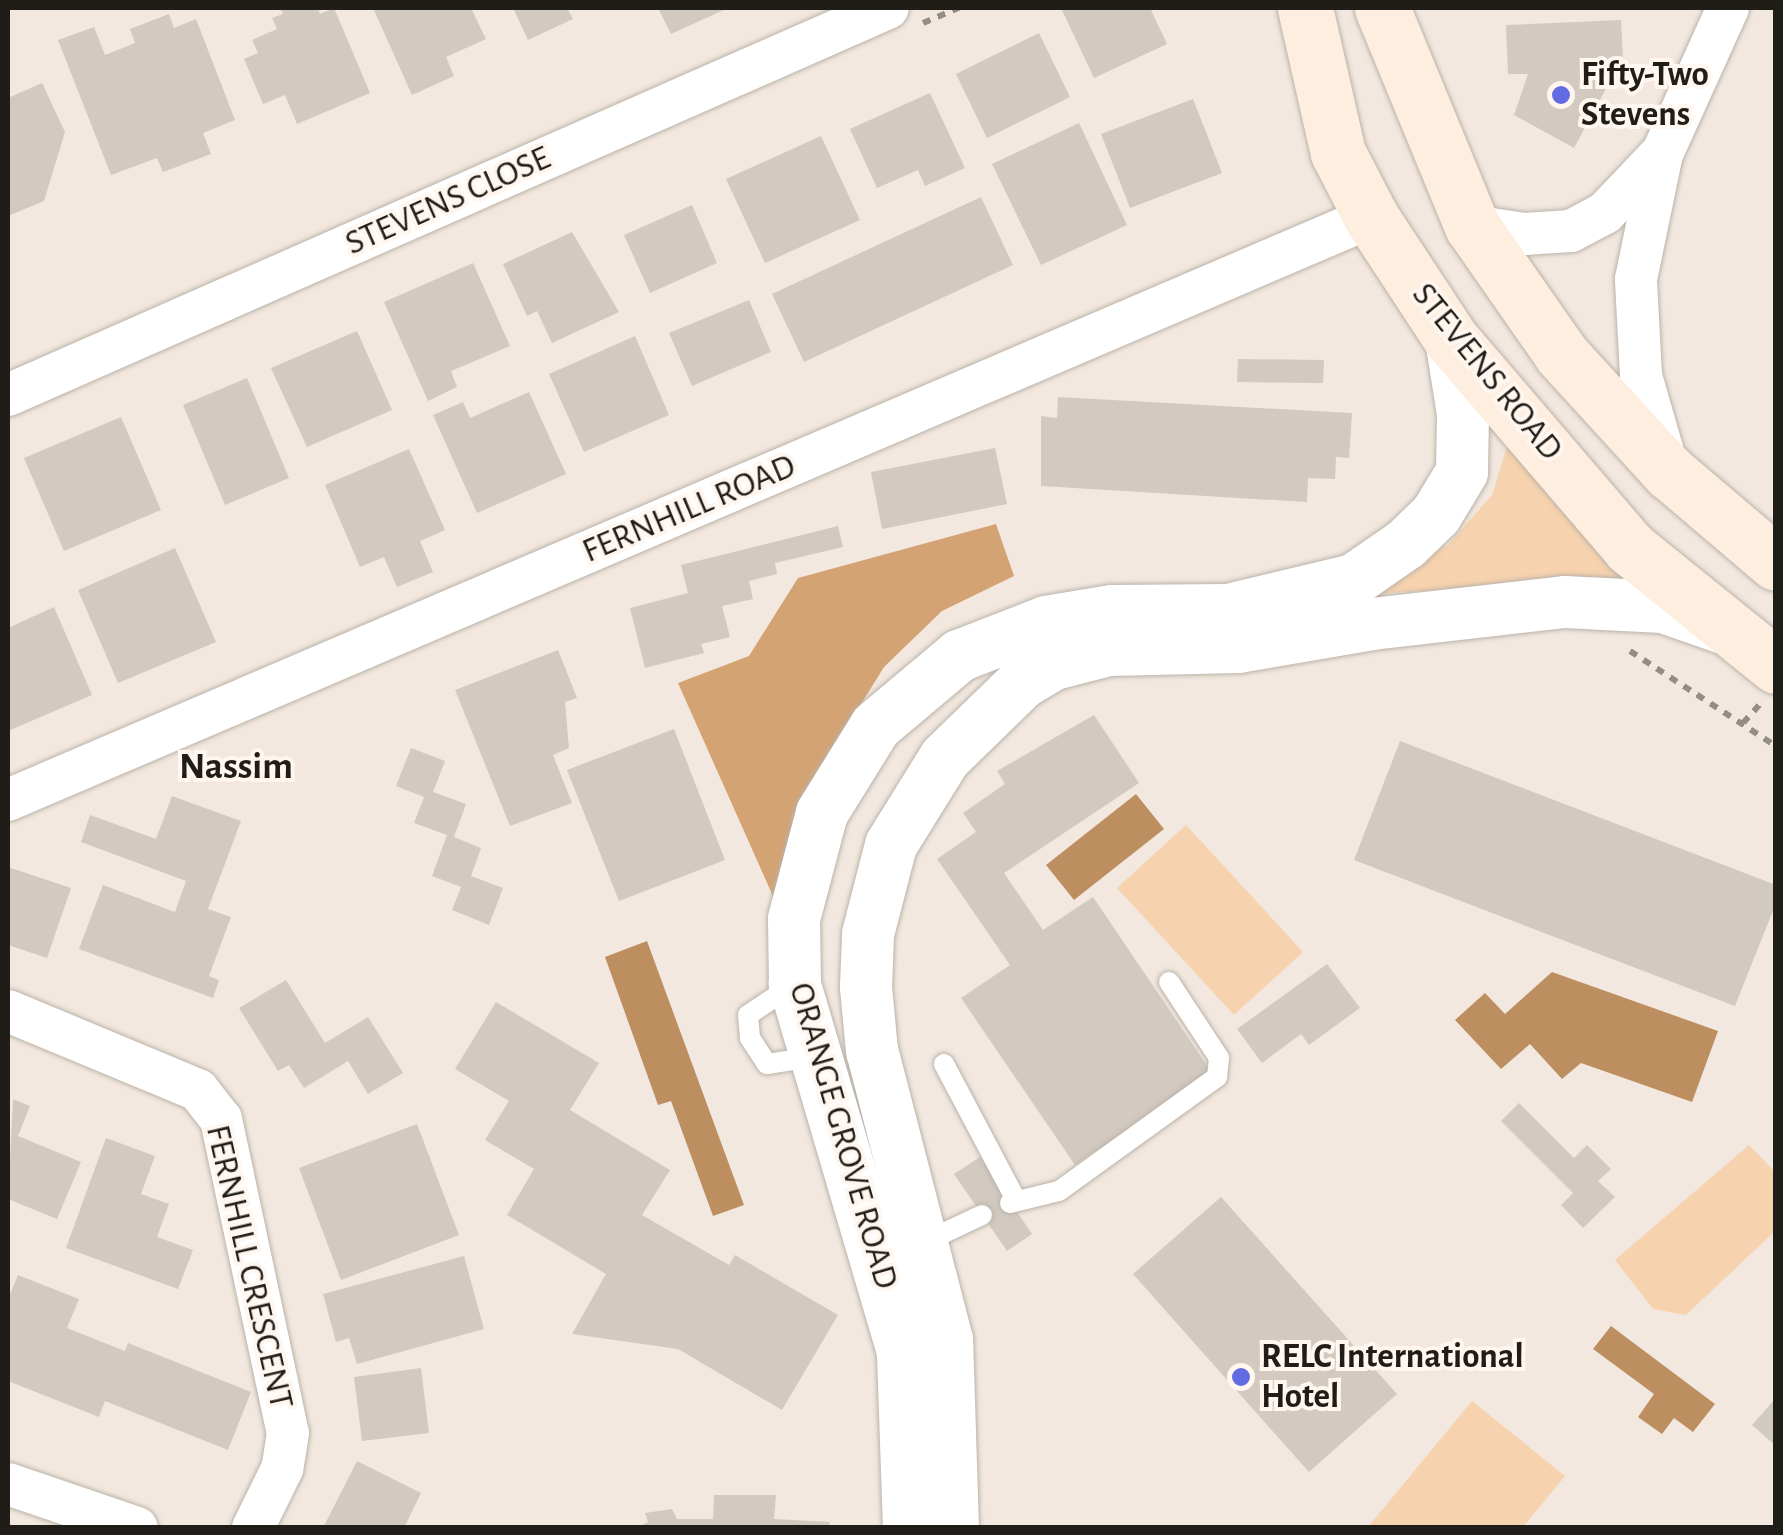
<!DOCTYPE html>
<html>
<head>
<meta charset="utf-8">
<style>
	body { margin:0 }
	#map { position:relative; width:1783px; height:1535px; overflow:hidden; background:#f2e8df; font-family:"Alegreya Sans",sans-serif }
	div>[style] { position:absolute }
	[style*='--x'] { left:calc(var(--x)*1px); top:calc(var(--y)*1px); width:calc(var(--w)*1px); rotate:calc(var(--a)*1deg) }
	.green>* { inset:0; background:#f6d2ae }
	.forest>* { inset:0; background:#d3a374 }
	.water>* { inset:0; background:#bd8f60 }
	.building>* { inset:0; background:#d2c9c0 }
	.path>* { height:6px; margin-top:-3px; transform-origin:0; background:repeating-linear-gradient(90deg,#938d86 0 8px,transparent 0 16px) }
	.roads { filter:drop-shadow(0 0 2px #bbb2a9) drop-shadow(0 0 2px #bbb2a9) }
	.service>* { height:20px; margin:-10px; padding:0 10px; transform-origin:10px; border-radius:10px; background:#fff }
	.minor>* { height:42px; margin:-21px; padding:0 21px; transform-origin:21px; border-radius:21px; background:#fff }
	.tertiary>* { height:52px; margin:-26px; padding:0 26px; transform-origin:26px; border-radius:26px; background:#fff }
	.secondary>* { height:55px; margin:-27.5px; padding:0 27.5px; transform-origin:27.5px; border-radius:27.5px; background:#feeedf }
	.dots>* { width:28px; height:28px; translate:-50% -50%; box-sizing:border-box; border:5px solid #fef6ef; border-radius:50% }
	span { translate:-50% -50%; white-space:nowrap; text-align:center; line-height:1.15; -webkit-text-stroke:8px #fef6ef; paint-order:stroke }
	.poi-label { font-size:35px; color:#201d19; font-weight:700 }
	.left { translate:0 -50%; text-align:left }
	.street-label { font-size:35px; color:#201d19 }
	.neighbourhood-label { font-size:38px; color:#201d19; font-weight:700 }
	.frame { position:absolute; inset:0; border:10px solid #201d19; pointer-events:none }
</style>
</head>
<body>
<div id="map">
	<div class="green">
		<div style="clip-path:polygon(1508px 443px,1645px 579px,1350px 595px,1448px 545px,1492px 495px)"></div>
		<div style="clip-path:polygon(1186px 825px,1303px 952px,1234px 1015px,1117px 888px)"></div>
		<div style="clip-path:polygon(1749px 1145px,1775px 1172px,1775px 1231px,1686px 1315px,1653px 1309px,1615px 1260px)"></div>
		<div style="clip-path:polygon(1472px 1401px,1565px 1476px,1523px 1527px,1368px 1527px)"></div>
	</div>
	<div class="forest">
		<div style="clip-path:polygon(996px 524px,1014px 576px,942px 611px,884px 667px,816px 777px,780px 912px,678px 683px,749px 656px,798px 578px)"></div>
	</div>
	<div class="water">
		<div style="clip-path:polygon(1136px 794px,1164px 829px,1074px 900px,1046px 865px)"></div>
		<div style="clip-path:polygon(647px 941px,744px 1205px,713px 1216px,671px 1101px,658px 1105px,605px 957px)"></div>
		<div style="clip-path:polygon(1552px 972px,1718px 1031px,1692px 1102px,1581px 1063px,1562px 1079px,1530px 1044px,1501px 1069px,1455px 1020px,1485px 993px,1505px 1014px)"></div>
		<div style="clip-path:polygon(1611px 1326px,1715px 1404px,1693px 1432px,1674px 1418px,1662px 1434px,1638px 1417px,1654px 1394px,1593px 1349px)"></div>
	</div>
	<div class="building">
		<div style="clip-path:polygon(280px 8px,318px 8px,320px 14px,334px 8px,370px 93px,297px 124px,285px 95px,263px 104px,244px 59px,258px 53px,252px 40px,277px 29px,272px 18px,283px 14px)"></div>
		<div style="clip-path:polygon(373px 8px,471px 8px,486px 39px,446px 57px,454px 76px,412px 95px)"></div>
		<div style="clip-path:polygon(513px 8px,567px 8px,573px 19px,528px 40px)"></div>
		<div style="clip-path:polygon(658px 8px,728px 8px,671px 34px)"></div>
		<div style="clip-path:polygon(1061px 8px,1150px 8px,1167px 44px,1094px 78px)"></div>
		<div style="clip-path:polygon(169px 14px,174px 28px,196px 19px,235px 120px,203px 133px,211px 154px,163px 172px,157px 158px,111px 175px,58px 40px,94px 27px,105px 55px,135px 43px,130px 29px)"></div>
		<div style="clip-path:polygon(1621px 20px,1623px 57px,1574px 148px,1514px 115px,1528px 74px,1508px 74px,1506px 25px)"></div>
		<div style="clip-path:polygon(1039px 33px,1070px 97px,987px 138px,956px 74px)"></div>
		<div style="clip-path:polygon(42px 83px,65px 132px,44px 201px,8px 216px,8px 98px)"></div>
		<div style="clip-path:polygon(930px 93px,965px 168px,925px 186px,918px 170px,877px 188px,850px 129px)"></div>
		<div style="clip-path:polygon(1193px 99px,1222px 173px,1130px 208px,1101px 134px)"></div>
		<div style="clip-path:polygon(1079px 123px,1127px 225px,1041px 265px,992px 164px)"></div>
		<div style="clip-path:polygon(821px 136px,860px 220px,765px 263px,726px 179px)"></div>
		<div style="clip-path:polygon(981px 197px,1013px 265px,804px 362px,772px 294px)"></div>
		<div style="clip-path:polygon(692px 205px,717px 263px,650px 293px,624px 235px)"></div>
		<div style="clip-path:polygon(572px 232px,619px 312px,552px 343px,537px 311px,527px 316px,503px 264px)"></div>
		<div style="clip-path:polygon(473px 263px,510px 346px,451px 371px,457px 387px,428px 401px,384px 302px)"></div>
		<div style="clip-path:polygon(749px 300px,771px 352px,692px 386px,669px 333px)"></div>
		<div style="clip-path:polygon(357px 331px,392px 410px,307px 447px,271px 368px)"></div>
		<div style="clip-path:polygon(635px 336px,669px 415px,584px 452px,549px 374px)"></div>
		<div style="clip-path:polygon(1238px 359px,1324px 360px,1323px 383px,1237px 382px)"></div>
		<div style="clip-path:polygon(247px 378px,289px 478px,225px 505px,183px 405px)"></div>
		<div style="clip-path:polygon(529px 392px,566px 474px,477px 513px,433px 415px,463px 402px,470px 418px)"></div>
		<div style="clip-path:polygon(1058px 397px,1352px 413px,1349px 458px,1336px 457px,1335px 479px,1308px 478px,1307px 502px,1041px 486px,1041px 416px,1057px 418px)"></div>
		<div style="clip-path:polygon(121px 417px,161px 510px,64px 551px,24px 458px)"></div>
		<div style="clip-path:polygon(995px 448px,1007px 504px,882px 529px,871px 472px)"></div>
		<div style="clip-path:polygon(409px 449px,445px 530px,420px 541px,433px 572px,397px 587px,384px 557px,360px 567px,325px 485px)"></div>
		<div style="clip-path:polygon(838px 526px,843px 547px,775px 563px,777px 574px,749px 581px,753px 599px,722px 606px,730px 637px,701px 644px,704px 653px,645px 668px,630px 608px,688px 593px,681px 565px)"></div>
		<div style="clip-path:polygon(175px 548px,216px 642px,118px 683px,78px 590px)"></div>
		<div style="clip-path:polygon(54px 607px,92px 695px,8px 731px,8px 628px)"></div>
		<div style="clip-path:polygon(558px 650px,577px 698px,565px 702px,569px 748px,553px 755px,572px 803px,510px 826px,455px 690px)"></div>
		<div style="clip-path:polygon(1094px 715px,1139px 783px,1004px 873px,1043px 930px,1093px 897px,1212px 1073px,1075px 1165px,961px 998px,1010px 965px,937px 859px,976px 832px,963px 813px,1005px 784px,997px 771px)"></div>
		<div style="clip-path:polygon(674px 729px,725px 860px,619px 901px,567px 770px)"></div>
		<div style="clip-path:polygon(1400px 741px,1776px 885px,1776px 903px,1735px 1006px,1354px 860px)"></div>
		<div style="clip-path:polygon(411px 748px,445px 761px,433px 792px,466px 804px,454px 837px,481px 848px,471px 876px,503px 888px,489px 925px,452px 910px,461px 887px,432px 876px,447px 835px,414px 823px,424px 797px,396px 786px)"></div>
		<div style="clip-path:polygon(172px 796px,241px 821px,208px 909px,231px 917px,209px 976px,219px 980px,213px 998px,79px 949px,103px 885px,175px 912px,186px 881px,81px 842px,90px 815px,156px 839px)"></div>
		<div style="clip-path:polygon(8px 867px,71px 888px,47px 958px,8px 945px)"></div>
		<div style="clip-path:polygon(1327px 964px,1360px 1008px,1309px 1045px,1301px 1034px,1262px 1063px,1237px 1029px)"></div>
		<div style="clip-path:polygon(286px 980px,325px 1043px,368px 1017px,403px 1073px,368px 1094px,348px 1061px,304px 1088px,289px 1065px,278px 1071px,239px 1008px)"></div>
		<div style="clip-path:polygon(496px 1002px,599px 1063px,570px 1110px,670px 1170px,642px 1215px,729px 1265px,735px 1255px,838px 1315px,782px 1410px,678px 1349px,572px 1334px,606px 1274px,507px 1215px,534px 1169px,485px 1140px,509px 1101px,455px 1069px)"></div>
		<div style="clip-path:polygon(13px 1099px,30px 1106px,18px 1136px,81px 1162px,57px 1219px,8px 1199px)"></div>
		<div style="clip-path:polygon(1519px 1103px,1574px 1158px,1587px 1145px,1611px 1169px,1598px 1181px,1615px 1197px,1583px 1228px,1561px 1205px,1573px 1193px,1501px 1121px)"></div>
		<div style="clip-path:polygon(417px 1124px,459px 1235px,341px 1280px,299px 1168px)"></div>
		<div style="clip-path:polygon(106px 1138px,155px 1156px,141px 1194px,169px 1204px,157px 1237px,193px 1250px,178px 1289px,66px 1248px)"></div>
		<div style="clip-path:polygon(980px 1157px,1032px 1234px,1007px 1251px,954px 1174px)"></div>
		<div style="clip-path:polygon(1221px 1197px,1397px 1394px,1309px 1472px,1133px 1274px)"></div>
		<div style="clip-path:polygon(464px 1256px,484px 1329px,357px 1364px,349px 1338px,336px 1342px,323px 1294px)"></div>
		<div style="clip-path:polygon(18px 1275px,79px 1299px,67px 1328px,125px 1351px,128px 1343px,251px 1392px,228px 1450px,105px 1401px,99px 1417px,8px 1381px,8px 1299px)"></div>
		<div style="clip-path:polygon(421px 1368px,429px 1433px,362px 1441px,354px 1377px)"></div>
		<div style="clip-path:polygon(1776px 1398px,1776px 1446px,1752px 1425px)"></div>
		<div style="clip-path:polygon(357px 1461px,421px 1493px,404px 1528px,323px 1528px)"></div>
		<div style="clip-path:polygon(714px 1495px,776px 1495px,774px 1519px,830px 1522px,829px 1528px,637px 1528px,648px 1522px,645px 1513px,672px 1509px,677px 1519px,713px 1519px)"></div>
	</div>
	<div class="path">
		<div style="--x:923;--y:23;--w:39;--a:-23"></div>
		<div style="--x:1630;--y:651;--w:174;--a:33.1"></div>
		<div style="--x:1743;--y:723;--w:27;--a:-48"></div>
	</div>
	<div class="roads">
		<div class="service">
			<div style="--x:793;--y:985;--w:54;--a:146.3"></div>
			<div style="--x:748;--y:1015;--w:23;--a:85"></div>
			<div style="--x:750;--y:1038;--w:31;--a:57"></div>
			<div style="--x:767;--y:1064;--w:47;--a:-8.7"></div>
			<div style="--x:944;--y:1064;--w:154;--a:62.1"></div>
			<div style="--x:1010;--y:1203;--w:50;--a:-13.8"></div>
			<div style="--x:1059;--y:1191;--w:195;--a:-35.8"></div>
			<div style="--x:1217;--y:1077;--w:19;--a:-84"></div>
			<div style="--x:1219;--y:1058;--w:91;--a:-123.3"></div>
			<div style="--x:925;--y:1242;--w:63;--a:-25.3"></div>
		</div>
		<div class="minor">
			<div style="--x:1472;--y:226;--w:53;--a:8.7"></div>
			<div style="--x:1524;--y:234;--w:47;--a:-3.7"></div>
			<div style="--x:1571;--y:231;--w:38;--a:-28"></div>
			<div style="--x:1605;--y:213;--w:81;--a:-46.5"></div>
			<div style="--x:8;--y:395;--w:961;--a:-23.74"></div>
			<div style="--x:1667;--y:466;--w:94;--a:-106.1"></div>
			<div style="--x:1641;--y:376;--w:97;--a:-93"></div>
			<div style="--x:1636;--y:279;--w:128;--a:-78.3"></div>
			<div style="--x:1662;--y:154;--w:160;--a:-65.7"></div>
			<div style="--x:8;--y:800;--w:1482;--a:-23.16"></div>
			<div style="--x:8;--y:1011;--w:206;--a:22.6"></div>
			<div style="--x:198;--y:1090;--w:37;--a:52"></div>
			<div style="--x:221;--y:1119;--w:321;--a:78"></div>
			<div style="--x:288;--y:1433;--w:36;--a:99"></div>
			<div style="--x:282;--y:1469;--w:66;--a:116.2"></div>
			<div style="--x:8;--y:1484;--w:136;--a:18.8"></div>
		</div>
		<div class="tertiary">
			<div style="--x:909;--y:1528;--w:176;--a:-92"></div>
			<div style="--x:903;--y:1352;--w:384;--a:-106.4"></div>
			<div style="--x:795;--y:984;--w:65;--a:-90.9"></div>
			<div style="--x:794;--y:919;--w:110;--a:-75.2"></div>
			<div style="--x:822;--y:813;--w:102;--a:-58.2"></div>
			<div style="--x:876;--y:726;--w:109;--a:-40.1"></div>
			<div style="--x:959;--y:656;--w:93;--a:-21.3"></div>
			<div style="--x:1046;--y:622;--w:67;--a:-9.5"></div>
			<div style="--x:1112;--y:611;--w:116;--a:-0.5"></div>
			<div style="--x:1228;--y:610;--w:130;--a:-13.4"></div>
			<div style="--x:1354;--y:580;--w:63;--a:-34.7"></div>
			<div style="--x:1406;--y:544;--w:42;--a:-44"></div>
			<div style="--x:1436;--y:515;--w:50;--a:-58.8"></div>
			<div style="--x:1462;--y:472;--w:58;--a:-89"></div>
			<div style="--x:1463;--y:414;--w:76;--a:-99.1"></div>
			<div style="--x:953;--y:1528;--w:188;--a:-91.8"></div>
			<div style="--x:947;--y:1340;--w:299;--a:-104.5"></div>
			<div style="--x:872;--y:1051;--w:64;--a:-95.4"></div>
			<div style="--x:866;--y:987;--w:53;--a:-87.8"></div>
			<div style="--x:868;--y:934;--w:92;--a:-75.5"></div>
			<div style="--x:891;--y:845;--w:102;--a:-58.2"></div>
			<div style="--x:945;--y:758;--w:107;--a:-44.2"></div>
			<div style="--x:1022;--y:683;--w:37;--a:-31"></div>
			<div style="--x:1054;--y:664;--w:57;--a:-14.3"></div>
			<div style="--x:1109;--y:650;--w:130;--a:-1.3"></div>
			<div style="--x:1239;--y:647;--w:135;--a:-9.8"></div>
			<div style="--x:1372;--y:624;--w:194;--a:-6.5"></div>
			<div style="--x:1565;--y:602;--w:98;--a:2.9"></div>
			<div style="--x:1663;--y:607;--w:67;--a:19.2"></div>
		</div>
		<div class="secondary">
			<div style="--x:1305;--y:8;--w:149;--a:77.2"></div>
			<div style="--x:1338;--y:153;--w:72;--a:62.7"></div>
			<div style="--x:1371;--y:217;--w:146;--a:56.7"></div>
			<div style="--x:1451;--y:339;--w:275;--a:49.4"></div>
			<div style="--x:1630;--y:548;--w:188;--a:38.9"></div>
			<div style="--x:1382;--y:8;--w:236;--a:67.6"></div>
			<div style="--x:1472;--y:226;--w:157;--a:55.1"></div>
			<div style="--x:1562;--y:355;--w:159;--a:47.6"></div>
			<div style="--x:1669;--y:472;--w:140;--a:40.4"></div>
		</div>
	</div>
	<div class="dots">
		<div style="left:1561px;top:95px;background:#626be3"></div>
		<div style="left:1241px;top:1377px;background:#626be3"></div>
	</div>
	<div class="poi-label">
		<span class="left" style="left:1581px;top:95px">Fifty-Two<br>Stevens</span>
		<span class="left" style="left:1261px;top:1377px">RELC International<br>Hotel</span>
	</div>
	<div class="street-label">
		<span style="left:448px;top:201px;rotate:-24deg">STEVENS CLOSE</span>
		<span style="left:1487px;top:372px;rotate:51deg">STEVENS ROAD</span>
		<span style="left:689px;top:509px;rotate:-23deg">FERNHILL ROAD</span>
		<span style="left:843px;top:1136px;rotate:74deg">ORANGE GROVE ROAD</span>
		<span style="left:249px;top:1267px;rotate:77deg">FERNHILL CRESCENT</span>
	</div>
	<div class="neighbourhood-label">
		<span style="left:236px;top:768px">Nassim</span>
	</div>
	<div class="frame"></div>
</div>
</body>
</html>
